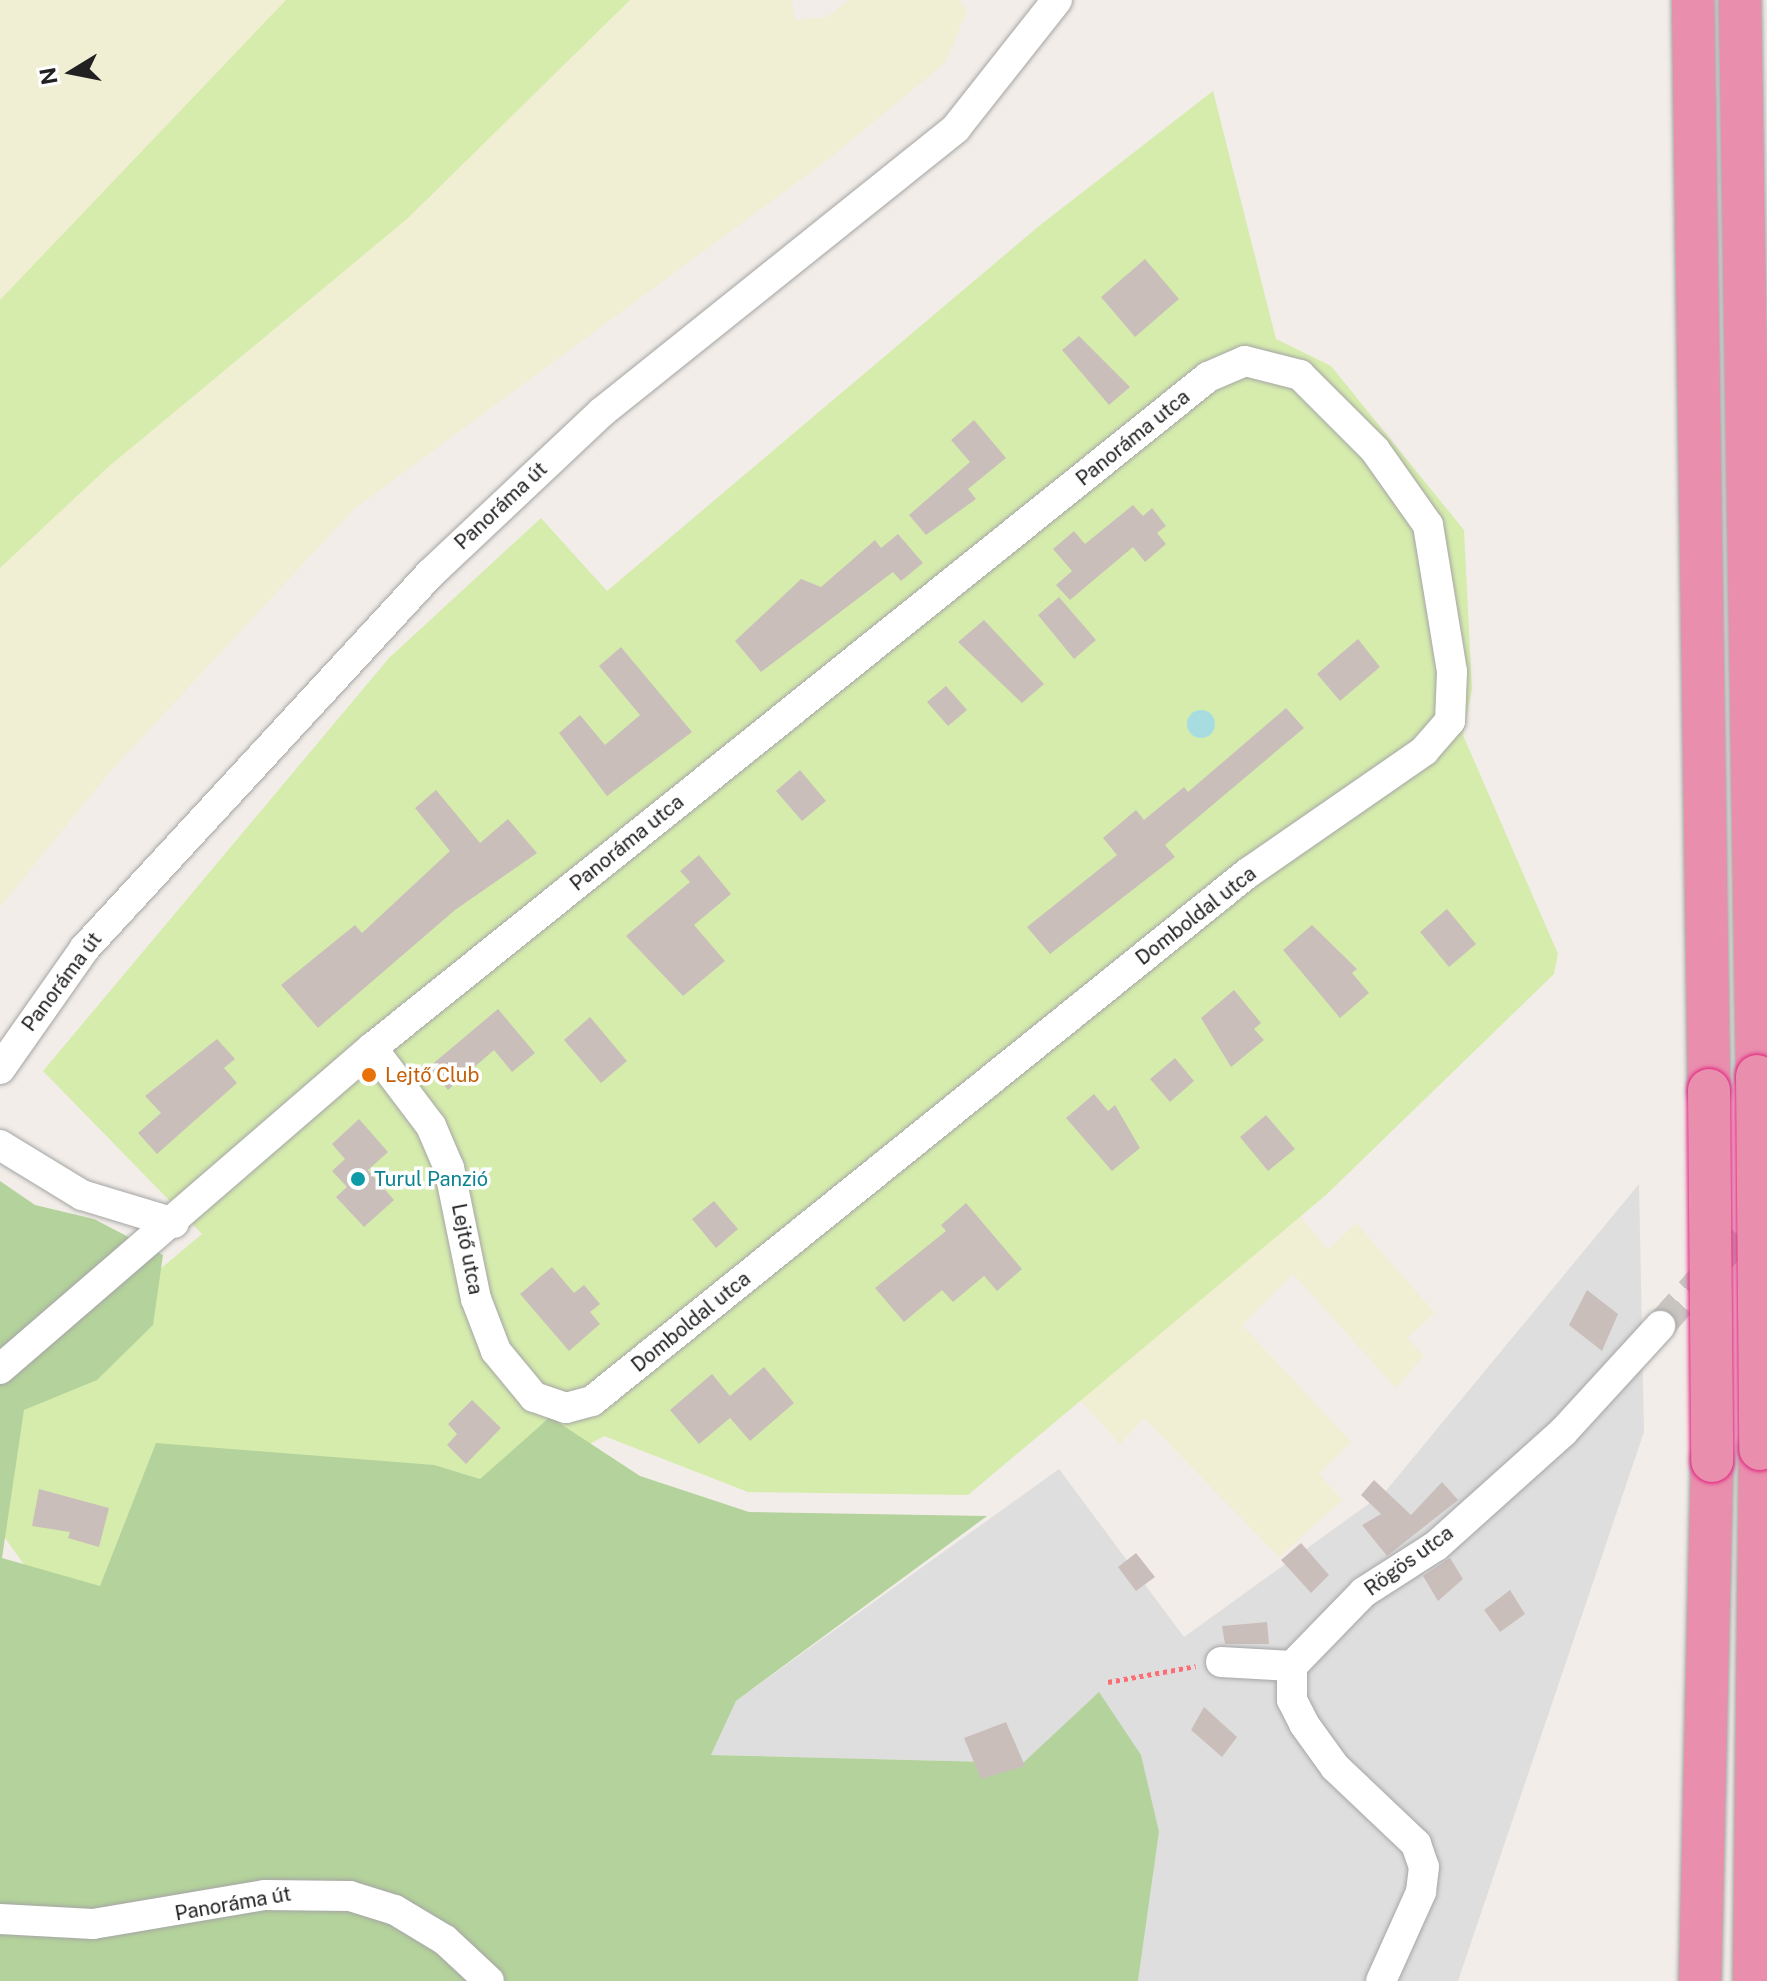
<!DOCTYPE html>
<html>
<head>
<meta charset="utf-8">
<style>
	body { margin:0 }
	#map { position:relative; width:1767px; height:1981px; overflow:hidden; background:#f2ede8; font-family:"Public Sans",sans-serif }
	div>[style] { position:absolute }
	[style*='--x'] { left:calc(var(--x)*1px); top:calc(var(--y)*1px); width:calc(var(--w)*1px); rotate:calc(var(--a)*1deg) }
	.residential>* { inset:0; background:#dfdede }
	.farmland>* { inset:0; background:#f0eed3 }
	.grass>* { inset:0; background:#d6ecad }
	.forest>* { inset:0; background:#b4d29b }
	.water>* { inset:0; background:#a7dce0 }
	.round { border-radius:50% }
	.building>* { inset:0; background:#cabeba }
	.minor-tunnel>* { height:30px; margin-top:-15px; transform-origin:0; background:repeating-linear-gradient(90deg,#c8c4c0 0 30px,transparent 0 45px) }
	.path>* { height:5px; margin-top:-2.5px; transform-origin:0; background:repeating-linear-gradient(90deg,#fd6d74 0 4px,transparent 0 8px) }
	.roads { filter:drop-shadow(0 0 2px #a5a5a5) drop-shadow(0 0 2px #a5a5a5) }
	.minor>* { height:30px; margin:-15px; padding:0 15px; transform-origin:15px; border-radius:15px; background:#fff }
	.highway>* { height:42px; margin:-21px; padding:0 21px; transform-origin:21px; border-radius:21px; background:#ea8ead }
	.bridges { filter:drop-shadow(0 0 2px #e02481) drop-shadow(0 0 2px #e02481) }
	.highway-bridge>* { height:42px; margin:-21px; padding:0 21px; transform-origin:21px; border-radius:21px; background:#ea8ead }
	.dots>* { width:22px; height:22px; translate:-50% -50%; box-sizing:border-box; border:4px solid #fff; border-radius:50% }
	span { translate:-50% -50%; white-space:nowrap; text-align:center; line-height:1.15; -webkit-text-stroke:7px #fff; paint-order:stroke }
	.street-label { font-size:20px; color:#212121 }
	.food-label { font-size:20px; color:#c56008 }
	.left { translate:0 -50%; text-align:left }
	.culture-label { font-size:20px; color:#0d838f }
	.north { position:absolute; left:32px; top:32px; width:80px; height:80px; -webkit-text-stroke:6px #fff; paint-order:stroke; rotate:260deg; font-size:22px; font-weight:700; line-height:32px; text-align:center; color:#212121 }
	.north::after { content:''; display:block; margin:auto; width:28px; height:36px; background:#212121; clip-path:polygon(50% 0,100% 100%,50% 72%,0 100%) }
</style>
</head>
<body>
<div id="map">
	<div class="residential">
		<div style="clip-path:polygon(1639px 1184px,1644px 1432px,1458px 1981px,1138px 1981px,1159px 1832px,1023px 1763px,711px 1755px,736px 1701px,1059px 1469px,1184px 1637px,1385px 1492px)"></div>
	</div>
	<div class="farmland">
		<div style="clip-path:polygon(0 0,792px 0,795px 20px,827px 17px,849px 0,960px 0,967px 11px,945px 63px,830px 158px,354px 509px,109px 773px,0 907px)"></div>
		<div style="clip-path:polygon(1257px 1164px,1328px 1250px,1356px 1223px,1435px 1313px,1407px 1338px,1424px 1356px,1396px 1388px,1293px 1274px,1242px 1325px,1351px 1442px,1319px 1474px,1342px 1500px,1279px 1557px,1144px 1418px,1120px 1444px,1070px 1389px)"></div>
	</div>
	<div class="grass">
		<div style="clip-path:polygon(286px 0,630px 0,408px 218px,107px 468px,0 568px,0 300px)"></div>
		<div style="clip-path:polygon(1213px 91px,1276px 339px,1331px 366px,1464px 530px,1472px 689px,1463px 735px,1558px 954px,1554px 974px,1326px 1195px,968px 1495px,748px 1492px,604px 1436px,447px 1525px,79px 1641px,0 1531px,0 1403px,202px 1234px,43px 1071px,389px 658px,541px 518px,607px 591px,1039px 226px)"></div>
	</div>
	<div class="forest">
		<div style="clip-path:polygon(0 1181px,35px 1205px,94px 1219px,163px 1255px,153px 1325px,97px 1380px,24px 1410px,2px 1558px,100px 1586px,156px 1443px,434px 1465px,480px 1479px,550px 1417px,640px 1476px,749px 1512px,987px 1516px,736px 1701px,711px 1755px,1023px 1763px,1099px 1692px,1141px 1755px,1159px 1832px,1138px 1981px,0 1981px)"></div>
	</div>
	<div class="water">
		<div class="round" style="left:1187px;top:710px;width:28px;height:28px"></div>
	</div>
	<div class="building">
		<div style="clip-path:polygon(1145px 259px,1179px 299px,1135px 337px,1101px 297px)"></div>
		<div style="clip-path:polygon(1079px 336px,1130px 387px,1109px 405px,1062px 350px)"></div>
		<div style="clip-path:polygon(974px 420px,1006px 458px,968px 489px,976px 499px,926px 535px,909px 515px,970px 462px,951px 440px)"></div>
		<div style="clip-path:polygon(1133px 505px,1143px 516px,1152px 508px,1166px 526px,1157px 533px,1166px 544px,1145px 562px,1133px 547px,1070px 600px,1056px 585px,1072px 571px,1053px 549px,1074px 531px,1085px 544px)"></div>
		<div style="clip-path:polygon(898px 534px,923px 563px,901px 581px,893px 572px,761px 672px,735px 641px,801px 579px,821px 587px,875px 540px,881px 548px)"></div>
		<div style="clip-path:polygon(1059px 597px,1096px 640px,1074px 659px,1038px 615px)"></div>
		<div style="clip-path:polygon(984px 620px,1044px 684px,1022px 703px,958px 642px)"></div>
		<div style="clip-path:polygon(1358px 639px,1380px 667px,1340px 701px,1317px 674px)"></div>
		<div style="clip-path:polygon(621px 647px,692px 732px,607px 796px,559px 733px,580px 715px,605px 745px,640px 715px,599px 666px)"></div>
		<div style="clip-path:polygon(946px 686px,967px 710px,948px 726px,927px 702px)"></div>
		<div style="clip-path:polygon(1286px 708px,1304px 728px,1165px 845px,1175px 857px,1050px 954px,1027px 927px,1117px 855px,1103px 838px,1136px 810px,1144px 820px,1184px 787px,1188px 792px)"></div>
		<div style="clip-path:polygon(800px 770px,826px 801px,802px 821px,776px 791px)"></div>
		<div style="clip-path:polygon(436px 790px,480px 843px,508px 819px,537px 853px,455px 910px,318px 1028px,281px 985px,355px 925px,362px 933px,450px 851px,415px 808px)"></div>
		<div style="clip-path:polygon(699px 855px,731px 894px,694px 925px,725px 961px,683px 996px,626px 936px,690px 882px,680px 871px)"></div>
		<div style="clip-path:polygon(1447px 909px,1476px 944px,1449px 967px,1420px 932px)"></div>
		<div style="clip-path:polygon(1312px 925px,1357px 969px,1352px 973px,1369px 993px,1340px 1018px,1283px 950px)"></div>
		<div style="clip-path:polygon(1234px 990px,1261px 1023px,1254px 1029px,1264px 1040px,1231px 1067px,1201px 1018px)"></div>
		<div style="clip-path:polygon(498px 1009px,535px 1053px,512px 1072px,494px 1050px,448px 1090px,429px 1067px)"></div>
		<div style="clip-path:polygon(590px 1017px,627px 1061px,601px 1083px,564px 1040px)"></div>
		<div style="clip-path:polygon(217px 1039px,235px 1059px,224px 1068px,237px 1083px,157px 1154px,138px 1133px,161px 1113px,145px 1096px)"></div>
		<div style="clip-path:polygon(1175px 1058px,1194px 1081px,1170px 1102px,1150px 1079px)"></div>
		<div style="clip-path:polygon(1094px 1094px,1108px 1111px,1115px 1105px,1140px 1148px,1112px 1171px,1066px 1118px)"></div>
		<div style="clip-path:polygon(1266px 1115px,1295px 1149px,1268px 1171px,1240px 1137px)"></div>
		<div style="clip-path:polygon(359px 1119px,388px 1152px,368px 1170px,394px 1200px,364px 1227px,336px 1197px,347px 1187px,332px 1171px,345px 1159px,332px 1144px)"></div>
		<div style="clip-path:polygon(714px 1201px,738px 1229px,716px 1248px,692px 1219px)"></div>
		<div style="clip-path:polygon(966px 1203px,1022px 1269px,997px 1291px,984px 1276px,953px 1302px,942px 1290px,904px 1322px,875px 1288px,946px 1231px,941px 1225px)"></div>
		<div style="clip-path:polygon(552px 1267px,574px 1293px,584px 1285px,600px 1304px,590px 1312px,600px 1324px,569px 1351px,520px 1294px)"></div>
		<div style="clip-path:polygon(1587px 1290px,1618px 1314px,1602px 1351px,1569px 1325px)"></div>
		<div style="clip-path:polygon(764px 1367px,794px 1403px,750px 1441px,730px 1418px,699px 1444px,670px 1410px,712px 1374px,730px 1396px)"></div>
		<div style="clip-path:polygon(472px 1400px,501px 1428px,466px 1464px,447px 1445px,457px 1434px,448px 1424px)"></div>
		<div style="clip-path:polygon(1374px 1480px,1411px 1515px,1442px 1482px,1458px 1500px,1387px 1556px,1362px 1525px,1381px 1514px,1361px 1495px)"></div>
		<div style="clip-path:polygon(39px 1489px,109px 1508px,99px 1547px,68px 1538px,70px 1532px,32px 1526px)"></div>
		<div style="clip-path:polygon(1301px 1543px,1329px 1575px,1311px 1593px,1281px 1560px)"></div>
		<div style="clip-path:polygon(1136px 1553px,1155px 1577px,1136px 1591px,1118px 1567px)"></div>
		<div style="clip-path:polygon(1450px 1558px,1463px 1579px,1438px 1601px,1423px 1576px)"></div>
		<div style="clip-path:polygon(1510px 1590px,1525px 1614px,1500px 1632px,1484px 1610px)"></div>
		<div style="clip-path:polygon(1267px 1622px,1269px 1644px,1225px 1644px,1222px 1626px)"></div>
		<div style="clip-path:polygon(1204px 1707px,1237px 1737px,1222px 1757px,1191px 1730px)"></div>
		<div style="clip-path:polygon(1006px 1722px,1025px 1766px,981px 1779px,964px 1738px)"></div>
	</div>
	<div class="minor-tunnel">
		<div style="--x:1660;--y:1326;--w:155;--a:-48.4"></div>
	</div>
	<div class="path">
		<div style="--x:1108;--y:1682;--w:89;--a:-10.3"></div>
	</div>
	<div class="roads">
		<div class="minor">
			<div style="--x:0;--y:1069;--w:148;--a:-54.9"></div>
			<div style="--x:85;--y:948;--w:509;--a:-47.31"></div>
			<div style="--x:430;--y:574;--w:236;--a:-43.3"></div>
			<div style="--x:602;--y:412;--w:454;--a:-38.7"></div>
			<div style="--x:956;--y:128;--w:163;--a:-51.7"></div>
			<div style="--x:0;--y:1145;--w:96;--a:31.4"></div>
			<div style="--x:82;--y:1195;--w:96;--a:16.9"></div>
			<div style="--x:0;--y:1369;--w:491;--a:-40.8"></div>
			<div style="--x:372;--y:1048;--w:1072;--a:-38.75"></div>
			<div style="--x:1208;--y:377;--w:40;--a:-23.4"></div>
			<div style="--x:1245;--y:361;--w:57;--a:14.3"></div>
			<div style="--x:1300;--y:375;--w:106;--a:45"></div>
			<div style="--x:1375;--y:450;--w:92;--a:54.8"></div>
			<div style="--x:1428;--y:525;--w:149;--a:80.7"></div>
			<div style="--x:1452;--y:672;--w:49;--a:92.3"></div>
			<div style="--x:1450;--y:721;--w:40;--a:131"></div>
			<div style="--x:1424;--y:751;--w:213;--a:145.3"></div>
			<div style="--x:1249;--y:872;--w:843;--a:141.16"></div>
			<div style="--x:592;--y:1401;--w:27;--a:165"></div>
			<div style="--x:566;--y:1408;--w:34;--a:-161"></div>
			<div style="--x:534;--y:1397;--w:60;--a:-129.6"></div>
			<div style="--x:496;--y:1351;--w:56;--a:-111"></div>
			<div style="--x:476;--y:1299;--w:134;--a:-101.6"></div>
			<div style="--x:449;--y:1168;--w:46;--a:-113.2"></div>
			<div style="--x:431;--y:1126;--w:98;--a:-127.1"></div>
			<div style="--x:1221;--y:1662;--w:71;--a:3.2"></div>
			<div style="--x:1292;--y:1666;--w:103;--a:-45.8"></div>
			<div style="--x:1364;--y:1592;--w:85;--a:-32.6"></div>
			<div style="--x:1436;--y:1546;--w:171;--a:-41.9"></div>
			<div style="--x:1563;--y:1432;--w:144;--a:-47.5"></div>
			<div style="--x:1292;--y:1666;--w:34;--a:90"></div>
			<div style="--x:1292;--y:1700;--w:27;--a:63"></div>
			<div style="--x:1304;--y:1724;--w:53;--a:54.2"></div>
			<div style="--x:1335;--y:1767;--w:112;--a:43.5"></div>
			<div style="--x:1416;--y:1844;--w:24;--a:71"></div>
			<div style="--x:1424;--y:1867;--w:25;--a:97"></div>
			<div style="--x:1421;--y:1892;--w:98;--a:114.2"></div>
			<div style="--x:0;--y:1919;--w:93;--a:3.1"></div>
			<div style="--x:93;--y:1924;--w:174;--a:-9.6"></div>
			<div style="--x:265;--y:1895;--w:85;--a:0.7"></div>
			<div style="--x:350;--y:1896;--w:47;--a:17.3"></div>
			<div style="--x:395;--y:1910;--w:58;--a:31"></div>
			<div style="--x:445;--y:1940;--w:60;--a:43"></div>
		</div>
		<div class="highway">
			<div style="--x:1693;--y:0;--w:1090;--a:89.16"></div>
			<div style="--x:1740;--y:0;--w:1076;--a:89.09"></div>
			<div style="--x:1700;--y:1981;--w:520;--a:-88.68"></div>
			<div style="--x:1754;--y:1981;--w:532;--a:-89.35"></div>
		</div>
	</div>
	<div class="bridges">
		<div class="highway-bridge">
			<div style="--x:1757;--y:1076;--w:373;--a:89.5"></div>
			<div style="--x:1709;--y:1090;--w:371;--a:89.5"></div>
		</div>
	</div>
	<div class="dots">
		<div style="left:369px;top:1075px;background:#e8710a"></div>
		<div style="left:358px;top:1179px;background:#0f9aa8"></div>
	</div>
	<div class="street-label">
		<span style="left:1133px;top:438px;rotate:-39deg">Panoráma utca</span>
		<span style="left:501px;top:506px;rotate:-43deg">Panoráma út</span>
		<span style="left:627px;top:843px;rotate:-39deg">Panoráma utca</span>
		<span style="left:1196px;top:916px;rotate:-38deg">Domboldal utca</span>
		<span style="left:62px;top:982px;rotate:-53deg">Panoráma út</span>
		<span style="left:467px;top:1249px;rotate:79deg">Lejtő utca</span>
		<span style="left:691px;top:1322px;rotate:-39deg">Domboldal utca</span>
		<span style="left:1409px;top:1561px;rotate:-36deg">Rögös utca</span>
		<span style="left:233px;top:1904px;rotate:-10deg">Panoráma út</span>
	</div>
	<div class="food-label">
		<span class="left" style="left:385px;top:1075px">Lejtő Club</span>
	</div>
	<div class="culture-label">
		<span class="left" style="left:374px;top:1179px">Turul Panzió</span>
	</div>
	<div class="north">N</div>
</div>
</body>
</html>
